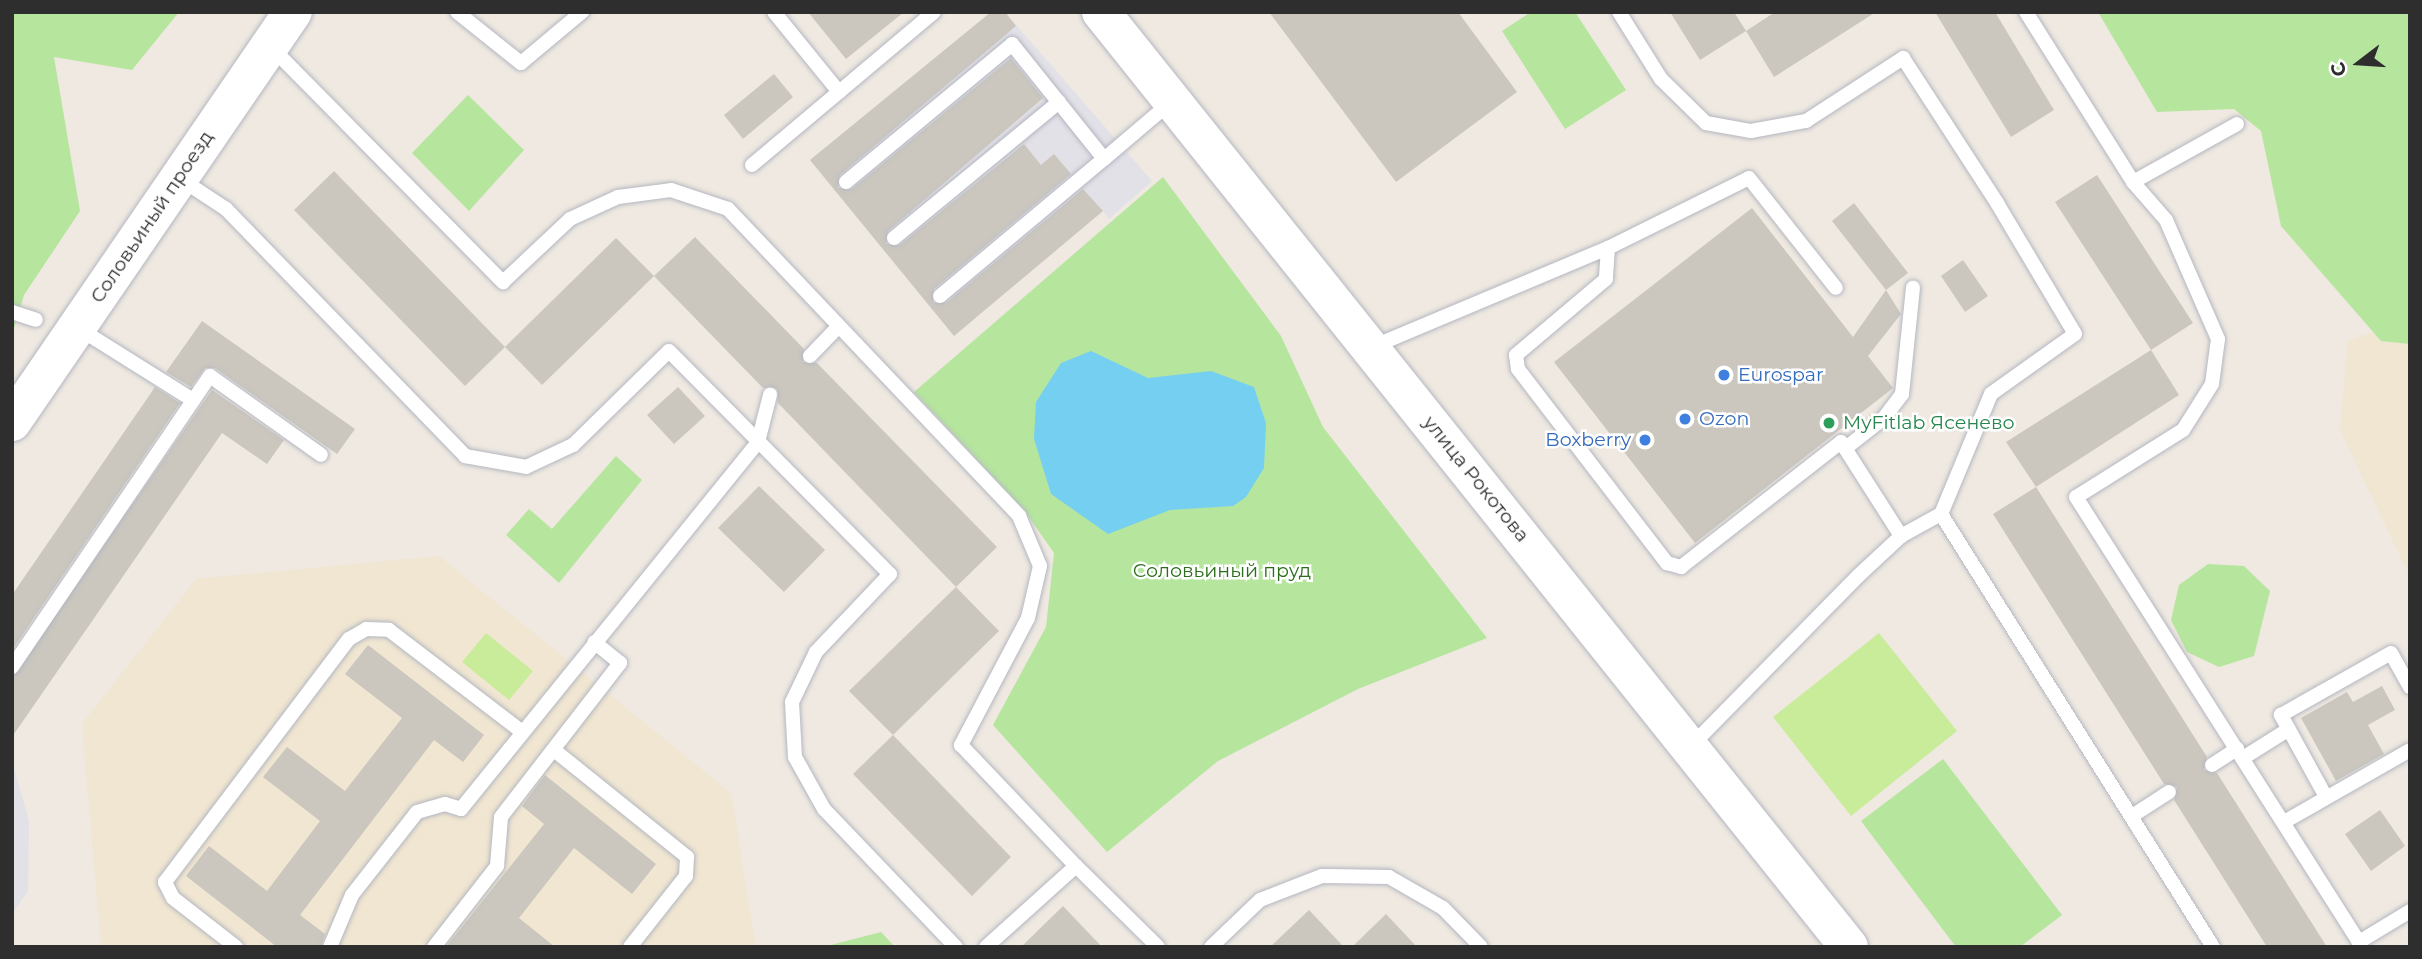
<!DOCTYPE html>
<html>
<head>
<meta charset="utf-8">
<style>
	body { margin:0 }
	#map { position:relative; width:2422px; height:959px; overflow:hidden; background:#efe9e1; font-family:Montserrat,sans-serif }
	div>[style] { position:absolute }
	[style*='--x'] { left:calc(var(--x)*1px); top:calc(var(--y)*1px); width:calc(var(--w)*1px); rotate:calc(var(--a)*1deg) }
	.industrial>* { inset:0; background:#e3e1e8 }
	.education>* { inset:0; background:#f0e6d1 }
	.green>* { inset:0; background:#b6e59e }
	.pitch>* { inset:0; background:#c9ec9a }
	.water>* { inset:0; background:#75cff0 }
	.building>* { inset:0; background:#cbc7bf }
	.roads { filter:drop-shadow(0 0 2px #b4b7c1) drop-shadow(0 0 2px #b4b7c1) }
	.lane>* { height:14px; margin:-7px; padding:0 7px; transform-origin:7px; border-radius:7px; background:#fff }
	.secondary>* { height:38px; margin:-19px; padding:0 19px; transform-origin:19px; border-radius:19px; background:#fff }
	.dots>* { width:19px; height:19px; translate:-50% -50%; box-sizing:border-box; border:4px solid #fff; border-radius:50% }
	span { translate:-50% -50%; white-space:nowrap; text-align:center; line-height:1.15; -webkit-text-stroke:5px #fff; paint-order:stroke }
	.street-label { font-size:19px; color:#2e2e2e }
	.shop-label { font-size:19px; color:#366cbe }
	.left { translate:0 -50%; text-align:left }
	.right { translate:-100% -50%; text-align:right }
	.leisure-label { font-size:19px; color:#27864d }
	.park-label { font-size:19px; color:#2c6e1b }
	.frame { position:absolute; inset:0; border:14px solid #2e2e2e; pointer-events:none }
	.north { position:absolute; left:2324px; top:28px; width:70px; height:70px; -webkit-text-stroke:5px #fff; paint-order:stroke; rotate:253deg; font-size:19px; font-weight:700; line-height:28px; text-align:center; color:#2e2e2e }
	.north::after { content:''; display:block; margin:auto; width:24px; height:32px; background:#2e2e2e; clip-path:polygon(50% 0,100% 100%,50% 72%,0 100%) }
</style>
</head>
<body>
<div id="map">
	<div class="industrial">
		<div style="clip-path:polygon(991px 12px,1005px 12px,1152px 181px,1109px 219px,1103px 211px,954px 336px,810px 160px)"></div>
		<div style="clip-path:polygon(12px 761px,29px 821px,28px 891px,12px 914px)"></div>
	</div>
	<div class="education">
		<div style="clip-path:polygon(2410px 318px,2410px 577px,2340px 430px,2348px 341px)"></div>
		<div style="clip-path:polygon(439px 556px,731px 793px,756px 947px,101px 946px,82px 724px,196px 579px)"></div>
	</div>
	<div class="green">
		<div style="clip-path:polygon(12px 12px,179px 12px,132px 70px,54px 57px,80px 211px,24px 295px,12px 335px)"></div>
		<div style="clip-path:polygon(1531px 12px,1575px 12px,1626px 90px,1565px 129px,1502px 31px)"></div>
		<div style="clip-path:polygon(2098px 12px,2410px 12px,2410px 344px,2381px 341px,2281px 226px,2261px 131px,2234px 109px,2157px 112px)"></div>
		<div style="clip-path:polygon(468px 95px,524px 150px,469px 211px,412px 153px)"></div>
		<div style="clip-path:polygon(1163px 177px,1281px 336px,1323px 427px,1487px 638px,1358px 689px,1218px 761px,1107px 852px,993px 725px,1046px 627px,1054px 553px,1024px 510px,914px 392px)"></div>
		<div style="clip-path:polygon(616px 456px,642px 480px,559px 583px,506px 535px,529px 509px,552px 529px)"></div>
		<div style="clip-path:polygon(2208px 564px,2244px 566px,2270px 591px,2254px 656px,2219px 667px,2187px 652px,2171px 620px,2179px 585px)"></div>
		<div style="clip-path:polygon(1943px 759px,2062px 915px,2020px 947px,1956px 947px,1861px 821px)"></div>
		<div style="clip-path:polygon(881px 932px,895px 947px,831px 947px,831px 945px)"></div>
	</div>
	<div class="pitch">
		<div style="clip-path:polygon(486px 633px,533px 671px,509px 700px,462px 662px)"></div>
		<div style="clip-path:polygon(1879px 633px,1957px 731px,1851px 816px,1773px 717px)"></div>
	</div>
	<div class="water">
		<div style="clip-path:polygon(1091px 351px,1148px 378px,1211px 371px,1254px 387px,1266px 423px,1264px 468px,1246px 497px,1233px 506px,1170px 510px,1108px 534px,1051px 494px,1034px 439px,1036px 402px,1061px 363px)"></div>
	</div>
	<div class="building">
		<div style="clip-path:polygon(808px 12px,904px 12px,846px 59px)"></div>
		<div style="clip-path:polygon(991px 12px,1005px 12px,1016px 26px,840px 175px,838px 188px,852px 189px,1011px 58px,1043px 98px,888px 231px,886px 244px,900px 245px,1024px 144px,1041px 165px,1054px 154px,1071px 174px,934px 289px,933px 303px,946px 303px,1083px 189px,1103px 211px,954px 336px,810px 160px)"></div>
		<div style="clip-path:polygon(1269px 12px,1458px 12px,1517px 92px,1396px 182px)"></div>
		<div style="clip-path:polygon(1670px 12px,1734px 12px,1746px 31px,1700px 60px)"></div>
		<div style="clip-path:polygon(1775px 12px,1876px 12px,1774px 77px,1746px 31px)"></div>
		<div style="clip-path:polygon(1935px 12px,1995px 12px,2054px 110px,2011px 137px)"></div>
		<div style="clip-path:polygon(774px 74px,793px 97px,743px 139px,724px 115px)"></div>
		<div style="clip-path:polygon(334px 171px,505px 347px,465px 386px,294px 210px)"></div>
		<div style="clip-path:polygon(2097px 175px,2193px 323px,2151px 350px,2055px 202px)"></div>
		<div style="clip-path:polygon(1854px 203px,1908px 273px,1886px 290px,1832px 221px)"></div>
		<div style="clip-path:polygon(1752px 208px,1853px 337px,1886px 290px,1901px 314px,1868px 356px,1893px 388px,1695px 543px,1554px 362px)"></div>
		<div style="clip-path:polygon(695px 237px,804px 349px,803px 362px,817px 363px,997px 547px,956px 587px,778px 403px,777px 389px,763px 388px,654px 276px)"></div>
		<div style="clip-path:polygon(616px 238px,654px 276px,542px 385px,505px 347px)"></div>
		<div style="clip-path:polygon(1963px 260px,1988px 296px,1965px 312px,1941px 276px)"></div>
		<div style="clip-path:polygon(202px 321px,355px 429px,337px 454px,215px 368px,205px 368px,191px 387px,166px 372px)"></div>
		<div style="clip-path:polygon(2151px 350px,2179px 395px,2036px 487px,2006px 442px)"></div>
		<div style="clip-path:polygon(155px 387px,180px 403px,12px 650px,12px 595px)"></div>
		<div style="clip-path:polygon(678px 387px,705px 416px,674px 444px,647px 415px)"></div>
		<div style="clip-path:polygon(212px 390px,284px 440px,267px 464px,222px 433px,12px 737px,12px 677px)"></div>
		<div style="clip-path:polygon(759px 486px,825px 550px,784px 592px,718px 528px)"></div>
		<div style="clip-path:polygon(2036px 487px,2207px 757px,2204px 770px,2217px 773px,2327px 947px,2267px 947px,2174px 800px,2177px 787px,2164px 784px,1993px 514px)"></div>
		<div style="clip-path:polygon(956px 587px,999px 631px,893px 735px,849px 691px)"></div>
		<div style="clip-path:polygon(368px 645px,484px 735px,463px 762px,434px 740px,300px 915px,325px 934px,321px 947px,277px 947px,186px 876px,209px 846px,267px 891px,320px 821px,263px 777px,287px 747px,345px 791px,402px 718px,345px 674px)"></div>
		<div style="clip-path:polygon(2382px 686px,2395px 710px,2368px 725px,2384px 754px,2336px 781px,2301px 718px,2347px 692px,2353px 702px)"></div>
		<div style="clip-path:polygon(893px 735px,1011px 857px,972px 896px,853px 774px)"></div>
		<div style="clip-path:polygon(545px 775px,656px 864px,632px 894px,574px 848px,519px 918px,555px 947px,446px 947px,544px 824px,522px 806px)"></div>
		<div style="clip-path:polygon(2380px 810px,2405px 846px,2371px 871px,2345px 834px)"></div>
		<div style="clip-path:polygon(1063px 906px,1102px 947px,1021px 947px)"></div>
		<div style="clip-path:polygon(1309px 910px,1344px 947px,1270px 947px)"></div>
		<div style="clip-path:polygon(1386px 914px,1417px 947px,1352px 947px)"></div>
	</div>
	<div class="roads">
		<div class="lane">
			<div style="--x:457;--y:12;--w:82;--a:38.6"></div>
			<div style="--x:521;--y:63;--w:80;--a:-39.9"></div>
			<div style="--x:774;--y:12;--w:103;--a:50.9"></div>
			<div style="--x:839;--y:92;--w:124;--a:-40.1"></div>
			<div style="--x:1619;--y:12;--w:79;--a:57.9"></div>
			<div style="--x:1661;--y:79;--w:63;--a:44.4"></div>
			<div style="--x:1706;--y:123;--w:46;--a:10.1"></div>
			<div style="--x:1751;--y:131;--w:56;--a:-10.3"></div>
			<div style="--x:1806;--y:121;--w:116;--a:-33"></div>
			<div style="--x:1903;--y:58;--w:173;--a:57"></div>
			<div style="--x:1997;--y:203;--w:152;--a:59.2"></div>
			<div style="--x:2075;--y:334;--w:103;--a:144.5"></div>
			<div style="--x:1991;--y:394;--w:130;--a:112.6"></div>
			<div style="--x:1941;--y:514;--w:511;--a:57.86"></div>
			<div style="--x:2026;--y:12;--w:201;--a:57.8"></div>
			<div style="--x:2133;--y:182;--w:50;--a:49"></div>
			<div style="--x:2166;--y:220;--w:130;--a:66.4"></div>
			<div style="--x:2218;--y:339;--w:45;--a:97.6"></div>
			<div style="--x:2212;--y:384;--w:54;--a:122.2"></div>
			<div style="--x:2183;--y:430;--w:126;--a:147.9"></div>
			<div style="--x:2076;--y:497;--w:527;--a:57.55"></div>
			<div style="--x:2359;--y:942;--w:60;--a:-31.3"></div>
			<div style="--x:270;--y:46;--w:332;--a:45.4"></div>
			<div style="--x:503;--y:282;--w:92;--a:-43.2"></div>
			<div style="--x:570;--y:219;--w:53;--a:-24.6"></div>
			<div style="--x:618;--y:197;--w:53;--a:-7.5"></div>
			<div style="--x:671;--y:190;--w:60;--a:18.4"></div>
			<div style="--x:728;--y:209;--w:423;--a:46.5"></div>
			<div style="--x:1019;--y:516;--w:54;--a:67.2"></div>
			<div style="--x:1040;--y:566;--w:53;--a:103"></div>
			<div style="--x:1028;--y:618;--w:144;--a:117.8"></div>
			<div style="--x:961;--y:745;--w:167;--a:46.5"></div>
			<div style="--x:752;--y:165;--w:114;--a:-40"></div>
			<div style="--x:179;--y:178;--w:56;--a:33.4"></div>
			<div style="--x:226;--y:209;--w:344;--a:45.9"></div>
			<div style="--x:465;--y:456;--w:62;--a:10.2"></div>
			<div style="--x:526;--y:467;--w:52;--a:-25.1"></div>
			<div style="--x:573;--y:445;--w:134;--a:-44.4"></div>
			<div style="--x:669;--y:351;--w:314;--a:45.3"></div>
			<div style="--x:890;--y:574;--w:108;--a:133.5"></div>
			<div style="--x:816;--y:652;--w:55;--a:115.6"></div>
			<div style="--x:792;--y:702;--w:55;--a:86.9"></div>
			<div style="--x:795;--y:757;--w:60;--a:60.9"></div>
			<div style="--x:824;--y:809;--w:191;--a:46.3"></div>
			<div style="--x:846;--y:182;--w:216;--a:-39.7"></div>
			<div style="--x:1012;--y:44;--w:147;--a:51.3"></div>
			<div style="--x:1104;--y:159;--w:88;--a:-40.4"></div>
			<div style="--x:2133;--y:182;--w:119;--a:-29.1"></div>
			<div style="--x:894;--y:238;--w:214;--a:-39.5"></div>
			<div style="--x:1608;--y:248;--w:31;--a:94"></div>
			<div style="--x:1606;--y:279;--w:118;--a:139.8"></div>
			<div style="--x:1516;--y:355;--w:14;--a:82"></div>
			<div style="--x:1518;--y:369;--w:245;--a:52.5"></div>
			<div style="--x:1667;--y:563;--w:15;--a:16"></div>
			<div style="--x:1681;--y:567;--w:203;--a:-38"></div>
			<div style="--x:1841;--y:442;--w:112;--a:57.4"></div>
			<div style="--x:940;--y:296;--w:214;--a:-39.9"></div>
			<div style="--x:12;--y:312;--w:25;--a:18"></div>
			<div style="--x:78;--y:328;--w:136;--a:32.1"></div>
			<div style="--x:1372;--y:347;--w:256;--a:-22.8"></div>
			<div style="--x:1608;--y:248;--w:157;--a:-26.4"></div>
			<div style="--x:1749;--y:178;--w:140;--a:51.7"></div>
			<div style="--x:810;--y:356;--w:40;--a:-46"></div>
			<div style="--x:1847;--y:447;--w:47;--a:-38.1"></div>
			<div style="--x:1884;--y:418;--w:30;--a:-53"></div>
			<div style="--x:1902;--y:394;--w:107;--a:-84.1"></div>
			<div style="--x:12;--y:667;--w:352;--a:-55.8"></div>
			<div style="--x:210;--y:376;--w:136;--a:35.4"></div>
			<div style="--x:1691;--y:746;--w:238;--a:-45.5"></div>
			<div style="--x:1858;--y:576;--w:59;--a:-42.9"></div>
			<div style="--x:1901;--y:536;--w:46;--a:-28.8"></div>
			<div style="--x:554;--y:750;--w:171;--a:38.8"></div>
			<div style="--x:687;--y:857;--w:19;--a:93"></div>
			<div style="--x:686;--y:876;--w:90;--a:128.3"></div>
			<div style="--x:2243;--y:758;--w:54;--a:-32.2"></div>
			<div style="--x:2212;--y:765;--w:30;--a:-33"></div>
			<div style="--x:2326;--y:797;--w:94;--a:-118.8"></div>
			<div style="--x:2281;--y:715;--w:126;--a:-29.4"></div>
			<div style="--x:2391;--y:653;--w:39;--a:61"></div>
			<div style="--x:2132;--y:816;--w:44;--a:-33"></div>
			<div style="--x:2284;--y:822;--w:145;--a:-29.7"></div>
			<div style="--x:236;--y:947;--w:80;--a:-142.1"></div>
			<div style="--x:173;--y:898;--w:18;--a:-117"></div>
			<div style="--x:165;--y:882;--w:305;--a:-52.9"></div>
			<div style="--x:349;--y:639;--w:20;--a:-30"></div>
			<div style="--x:366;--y:629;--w:23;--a:2"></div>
			<div style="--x:389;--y:630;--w:166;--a:37.4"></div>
			<div style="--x:330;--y:947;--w:56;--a:-67.1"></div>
			<div style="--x:352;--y:895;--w:105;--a:-51.9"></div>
			<div style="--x:417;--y:812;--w:29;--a:-16"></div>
			<div style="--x:445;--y:804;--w:17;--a:17"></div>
			<div style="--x:461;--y:809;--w:472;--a:-51"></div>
			<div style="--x:758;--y:442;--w:49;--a:-75.7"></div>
			<div style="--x:434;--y:947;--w:103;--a:-52.1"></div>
			<div style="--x:497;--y:866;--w:49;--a:-85.3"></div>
			<div style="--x:501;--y:817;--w:195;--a:-52.3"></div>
			<div style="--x:620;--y:663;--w:33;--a:-141"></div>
			<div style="--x:986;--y:947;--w:121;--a:-42"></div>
			<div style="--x:1076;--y:866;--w:115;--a:44.6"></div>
			<div style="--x:1211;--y:947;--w:68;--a:-43.8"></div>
			<div style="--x:1260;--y:900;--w:66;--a:-21.2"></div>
			<div style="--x:1322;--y:876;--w:67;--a:0.9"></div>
			<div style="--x:1389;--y:877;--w:62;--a:29.9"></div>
			<div style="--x:1443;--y:908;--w:54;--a:45.7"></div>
		</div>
		<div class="secondary">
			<div style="--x:1101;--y:12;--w:1197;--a:51.34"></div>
			<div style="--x:12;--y:422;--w:497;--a:-55.6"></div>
		</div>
	</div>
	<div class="dots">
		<div style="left:1724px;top:375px;background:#3f7fe0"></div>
		<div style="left:1685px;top:419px;background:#3f7fe0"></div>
		<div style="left:1829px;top:423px;background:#2e9e5b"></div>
		<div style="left:1645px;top:440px;background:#3f7fe0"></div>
	</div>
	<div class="street-label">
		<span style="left:152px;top:217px;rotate:-56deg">Соловьиный проезд</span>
		<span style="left:1476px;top:479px;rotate:51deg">улица Рокотова</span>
	</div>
	<div class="shop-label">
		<span class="left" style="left:1738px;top:375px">Eurospar</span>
		<span class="left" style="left:1699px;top:419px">Ozon</span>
		<span class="right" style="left:1631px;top:440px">Boxberry</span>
	</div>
	<div class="leisure-label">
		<span class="left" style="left:1843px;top:423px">MyFitlab Ясенево</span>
	</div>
	<div class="park-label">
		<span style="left:1222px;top:571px">Соловьиный пруд</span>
	</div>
	<div class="frame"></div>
	<div class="north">С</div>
</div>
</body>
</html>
